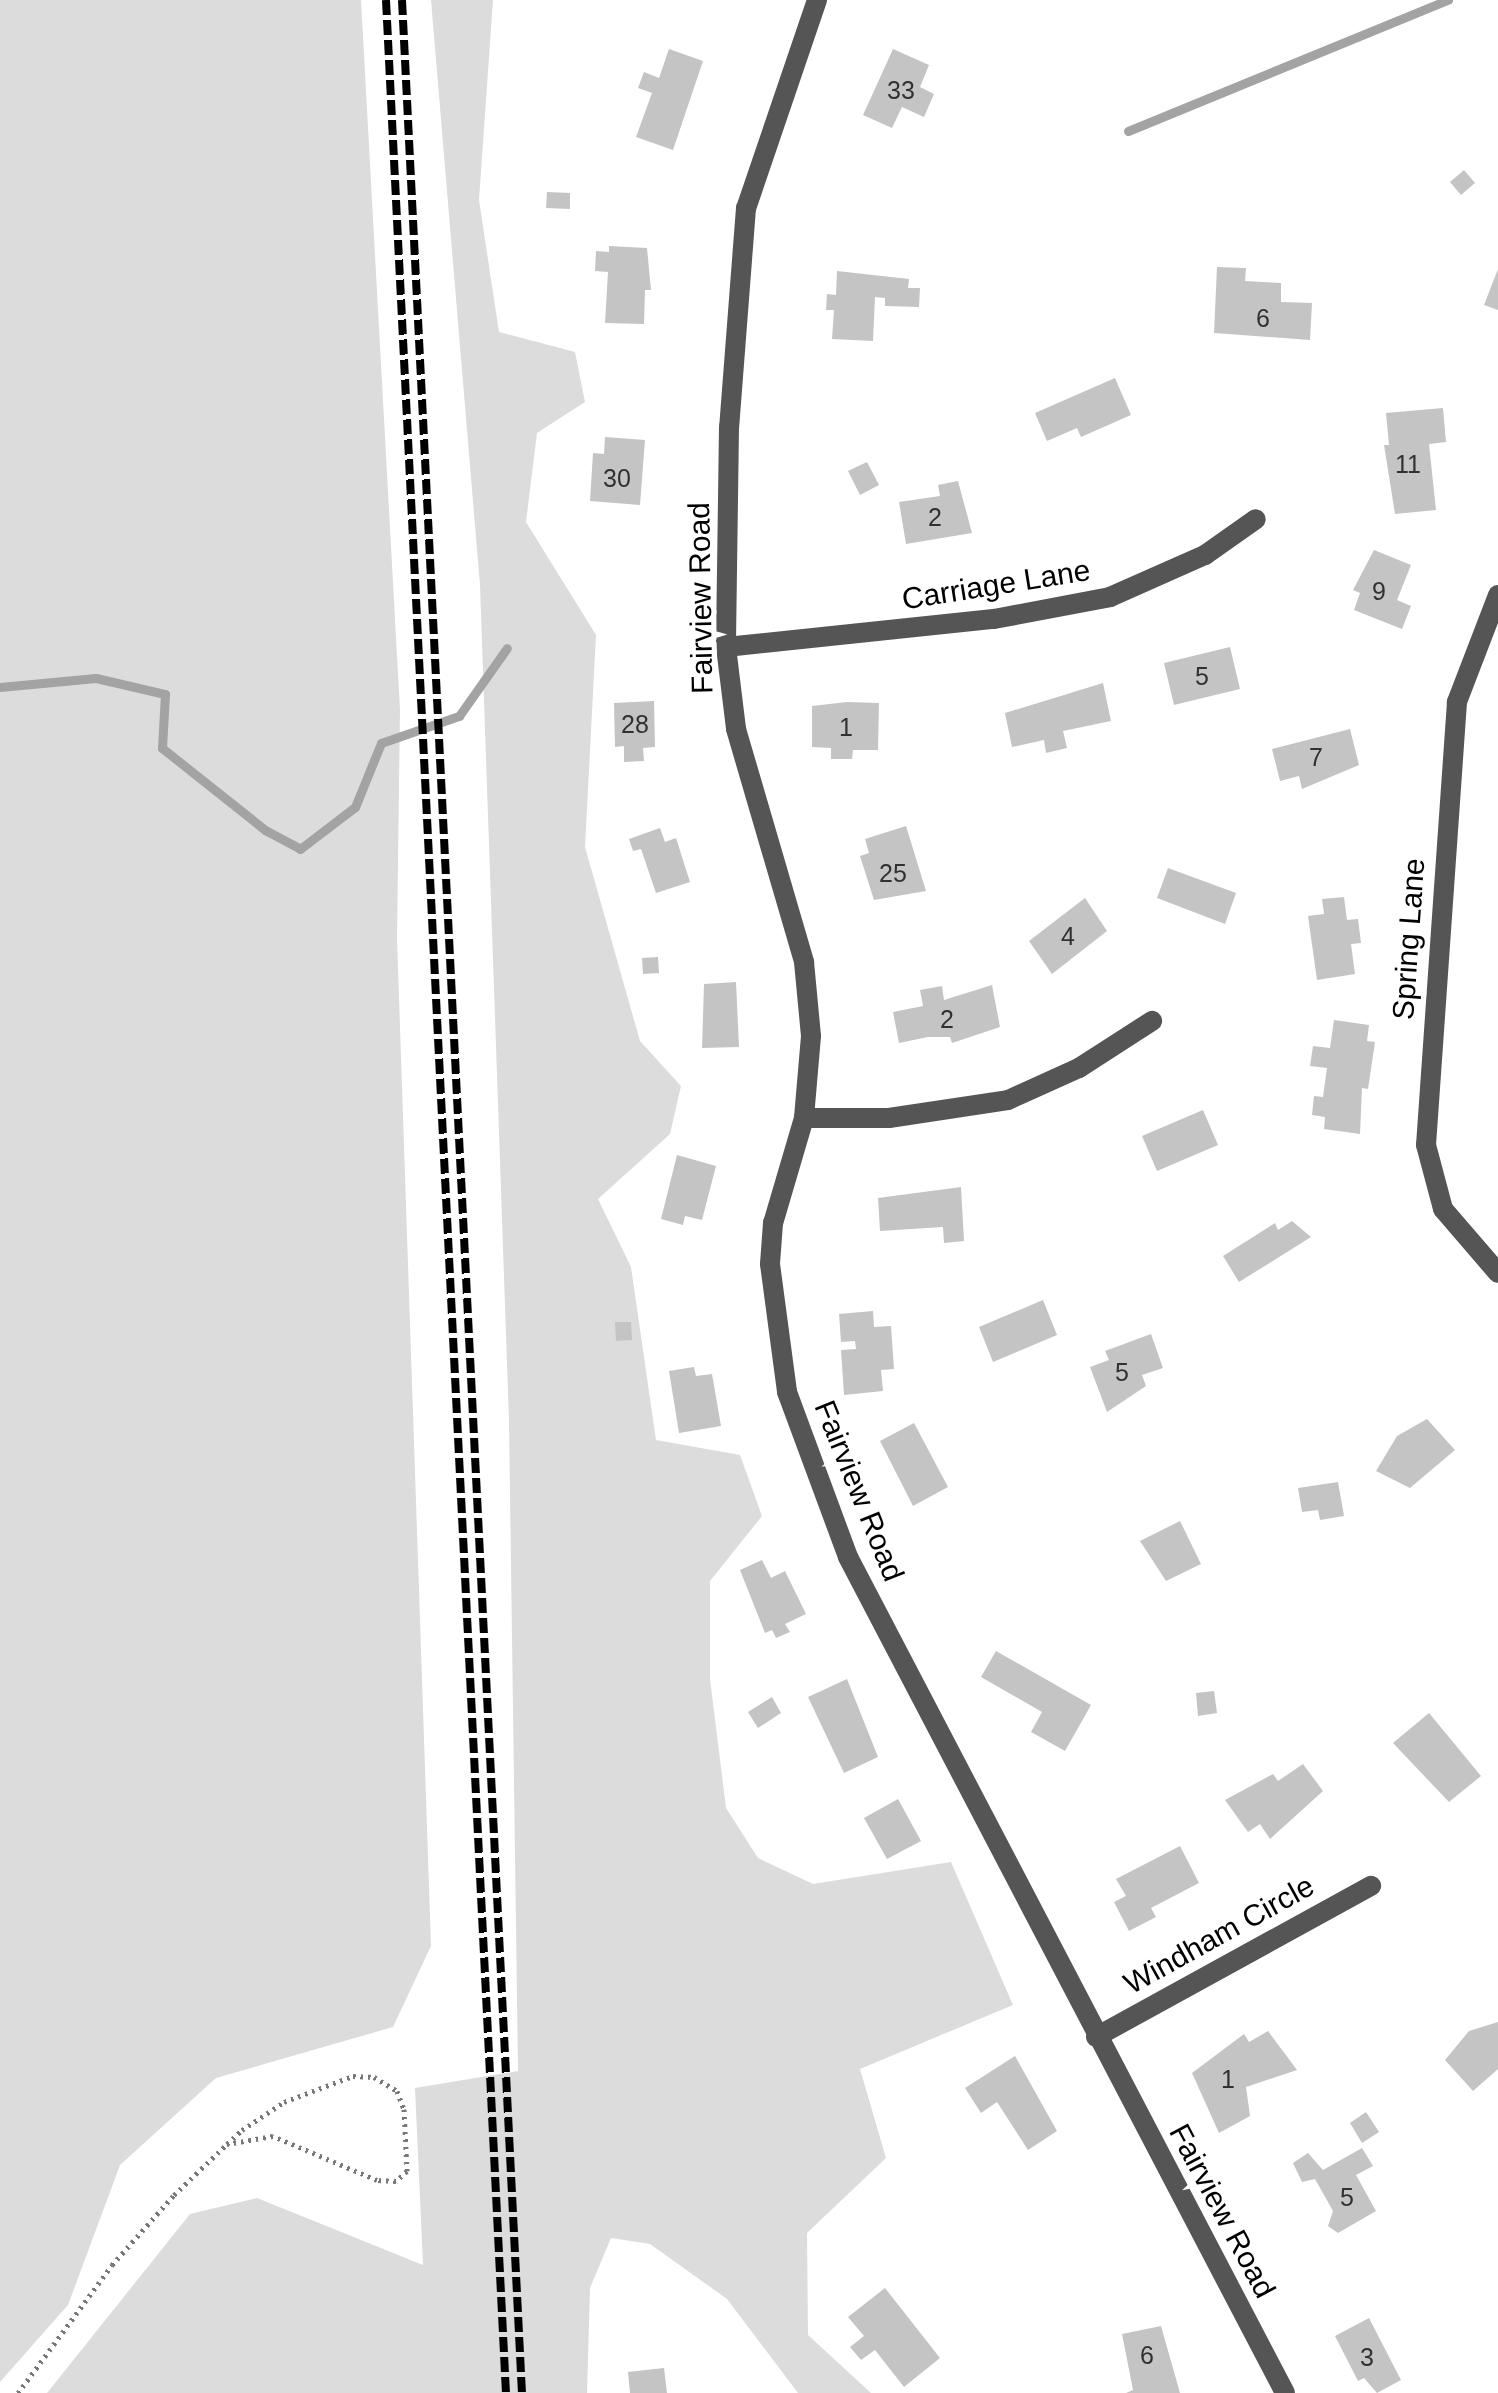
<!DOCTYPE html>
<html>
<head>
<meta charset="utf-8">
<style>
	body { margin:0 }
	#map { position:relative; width:1498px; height:2393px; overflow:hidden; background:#fff; font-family:Helvetica,sans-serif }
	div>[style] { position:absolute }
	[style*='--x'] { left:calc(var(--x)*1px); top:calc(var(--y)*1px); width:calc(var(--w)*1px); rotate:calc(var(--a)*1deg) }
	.green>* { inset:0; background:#dcdcdc }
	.stream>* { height:9px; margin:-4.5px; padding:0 4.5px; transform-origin:4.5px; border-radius:4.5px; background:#a3a3a3 }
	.building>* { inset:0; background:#c4c4c4 }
	.path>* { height:5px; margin-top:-2.5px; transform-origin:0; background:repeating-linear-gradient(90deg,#777 0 2.5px,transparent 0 7.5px) }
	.street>* { height:20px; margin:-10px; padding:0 10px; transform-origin:10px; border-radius:10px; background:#555 }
	.rail>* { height:8px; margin-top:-4px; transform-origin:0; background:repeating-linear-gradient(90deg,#000 0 15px,transparent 0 20px) }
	span { translate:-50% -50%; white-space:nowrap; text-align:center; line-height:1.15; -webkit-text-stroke:10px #fff; paint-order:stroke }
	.number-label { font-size:25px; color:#313131 }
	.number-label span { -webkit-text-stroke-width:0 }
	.street-label { font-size:30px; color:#000 }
</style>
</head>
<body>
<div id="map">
	<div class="green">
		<div style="clip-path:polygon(0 0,361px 0,400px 710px,397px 938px,431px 1946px,393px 2027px,216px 2078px,120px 2165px,68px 2305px,0 2382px)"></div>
		<div style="clip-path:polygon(431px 0,493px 0,479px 200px,499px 332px,575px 352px,585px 402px,537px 433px,526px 522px,596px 635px,585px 847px,640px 1041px,681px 1086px,670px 1134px,598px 1199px,631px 1267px,656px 1440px,740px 1455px,762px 1516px,710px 1581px,710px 1679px,726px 1808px,758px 1858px,813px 1884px,951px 1862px,1013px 2005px,860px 2069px,886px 2158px,807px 2233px,808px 2335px,871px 2393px,798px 2393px,727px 2299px,650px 2244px,611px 2238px,590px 2288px,587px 2393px,47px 2393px,190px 2214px,257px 2198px,423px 2265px,415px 2088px,518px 2071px,509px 1421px,480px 585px)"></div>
	</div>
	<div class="stream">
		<div style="--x:1128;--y:131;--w:346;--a:-22.3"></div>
		<div style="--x:0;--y:687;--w:96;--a:-5.4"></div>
		<div style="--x:96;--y:678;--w:71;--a:13.1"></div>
		<div style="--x:165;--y:694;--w:54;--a:93.2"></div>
		<div style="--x:162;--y:748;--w:132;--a:38.5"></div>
		<div style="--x:265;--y:830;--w:40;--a:28"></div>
		<div style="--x:300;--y:849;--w:69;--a:-37.4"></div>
		<div style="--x:355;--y:807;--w:69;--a:-67.9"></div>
		<div style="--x:381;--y:743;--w:83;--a:-19.1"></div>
		<div style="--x:459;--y:716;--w:83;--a:-54.8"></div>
	</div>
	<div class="building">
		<div style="clip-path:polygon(669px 49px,703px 61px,673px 150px,636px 137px,652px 93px,638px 88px,644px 72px,659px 78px)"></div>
		<div style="clip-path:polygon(893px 49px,929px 65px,920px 87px,934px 94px,924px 117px,902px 107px,892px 128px,863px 115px)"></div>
		<div style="clip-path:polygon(1464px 170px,1475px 183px,1461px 195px,1450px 182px)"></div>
		<div style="clip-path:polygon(547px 192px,570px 193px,570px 209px,546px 208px)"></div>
		<div style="clip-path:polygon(609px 246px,647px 248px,651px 290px,645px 290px,644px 324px,605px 323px,608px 272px,595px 271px,596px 251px,609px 252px)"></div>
		<div style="clip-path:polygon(1217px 267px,1246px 268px,1245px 281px,1281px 283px,1281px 302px,1312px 303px,1310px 340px,1214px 333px)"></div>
		<div style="clip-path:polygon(1498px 269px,1498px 310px,1484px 305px)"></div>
		<div style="clip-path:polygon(837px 271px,909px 279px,908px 288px,920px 288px,919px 307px,885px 306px,885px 298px,875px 297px,873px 341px,832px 339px,834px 310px,826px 310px,827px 294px,836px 295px)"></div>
		<div style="clip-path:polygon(1115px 378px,1131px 415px,1081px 437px,1077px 428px,1047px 441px,1035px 413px)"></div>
		<div style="clip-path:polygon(1443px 408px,1446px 442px,1429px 444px,1436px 510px,1395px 514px,1384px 445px,1389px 445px,1386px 413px)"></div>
		<div style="clip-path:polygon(605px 437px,645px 440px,640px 505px,590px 501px,593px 453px,604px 454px)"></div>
		<div style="clip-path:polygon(867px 462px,879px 485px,860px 495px,848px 471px)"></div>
		<div style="clip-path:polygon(958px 481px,972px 533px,906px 544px,899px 502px,940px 496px,938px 485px)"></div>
		<div style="clip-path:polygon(1374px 550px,1411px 565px,1397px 600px,1411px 606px,1402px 629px,1354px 610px,1360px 593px,1353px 590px)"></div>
		<div style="clip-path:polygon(1230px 647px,1240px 689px,1174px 705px,1164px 663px)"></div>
		<div style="clip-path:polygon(1103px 683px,1111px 721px,1063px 731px,1067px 748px,1046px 753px,1044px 740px,1012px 747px,1005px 713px)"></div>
		<div style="clip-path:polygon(654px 701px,655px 747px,643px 748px,644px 761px,624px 762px,624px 746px,615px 747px,614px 703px)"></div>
		<div style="clip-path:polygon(847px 702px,879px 703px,878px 750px,853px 750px,852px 759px,831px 759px,831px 748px,812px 747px,812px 706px)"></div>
		<div style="clip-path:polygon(1350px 729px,1359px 765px,1302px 789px,1299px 776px,1280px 781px,1272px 749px)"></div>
		<div style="clip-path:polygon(906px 826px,926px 891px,874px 900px,860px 856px,869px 853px,865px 839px)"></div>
		<div style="clip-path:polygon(660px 828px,665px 842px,676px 838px,690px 882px,656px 893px,641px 849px,633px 851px,629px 839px)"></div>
		<div style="clip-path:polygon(1168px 868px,1236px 893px,1225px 924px,1157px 898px)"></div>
		<div style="clip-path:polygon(1344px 897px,1347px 920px,1358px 919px,1361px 943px,1351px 944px,1355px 974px,1317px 980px,1308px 916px,1324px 914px,1322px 899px)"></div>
		<div style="clip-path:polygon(1085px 898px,1107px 931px,1052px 974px,1029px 941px)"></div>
		<div style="clip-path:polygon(658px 957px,659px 973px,643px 974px,642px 958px)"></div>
		<div style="clip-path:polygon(736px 982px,739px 1047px,702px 1048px,704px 984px)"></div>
		<div style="clip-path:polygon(992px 985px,1000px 1027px,952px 1043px,950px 1037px,928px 1037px,899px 1043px,893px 1012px,923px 1006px,920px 990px,942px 986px,944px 1000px)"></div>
		<div style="clip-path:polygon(1334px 1020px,1369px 1025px,1367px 1041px,1375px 1042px,1368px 1089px,1362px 1088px,1360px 1134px,1324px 1129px,1325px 1117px,1312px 1115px,1314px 1096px,1323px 1097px,1327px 1068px,1310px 1066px,1313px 1046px,1330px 1048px)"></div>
		<div style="clip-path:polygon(1203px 1110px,1218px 1145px,1157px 1171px,1142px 1136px)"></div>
		<div style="clip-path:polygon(677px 1155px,716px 1166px,702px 1220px,685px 1216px,683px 1225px,661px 1219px)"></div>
		<div style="clip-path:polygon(961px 1187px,964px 1241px,944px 1243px,943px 1227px,880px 1231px,878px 1198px)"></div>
		<div style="clip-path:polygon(1292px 1221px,1311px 1237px,1239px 1282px,1223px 1256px,1275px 1223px,1278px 1230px)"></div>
		<div style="clip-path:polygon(1043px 1300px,1057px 1335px,993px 1362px,979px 1327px)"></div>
		<div style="clip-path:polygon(873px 1311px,874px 1327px,891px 1326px,894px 1369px,881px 1370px,883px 1391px,844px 1395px,841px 1350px,856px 1349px,855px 1341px,841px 1342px,839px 1314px)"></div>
		<div style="clip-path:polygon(615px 1322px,631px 1322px,632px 1340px,616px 1341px)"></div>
		<div style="clip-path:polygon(1151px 1334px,1163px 1368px,1142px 1375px,1146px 1386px,1107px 1412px,1090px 1367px,1109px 1360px,1105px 1351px)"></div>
		<div style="clip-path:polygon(694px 1367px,696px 1376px,712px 1374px,721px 1426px,679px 1433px,669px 1371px)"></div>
		<div style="clip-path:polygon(1427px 1419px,1455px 1450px,1410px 1488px,1376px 1471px,1397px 1436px)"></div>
		<div style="clip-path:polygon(914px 1423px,948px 1487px,913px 1506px,880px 1441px)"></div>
		<div style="clip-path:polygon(1338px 1482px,1344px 1516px,1320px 1520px,1318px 1510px,1302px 1512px,1298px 1488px)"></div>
		<div style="clip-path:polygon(1180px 1521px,1201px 1564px,1166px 1581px,1140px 1541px)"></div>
		<div style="clip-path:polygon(762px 1560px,771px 1578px,785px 1571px,806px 1614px,785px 1624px,790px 1632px,776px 1638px,772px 1630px,765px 1633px,740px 1570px)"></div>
		<div style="clip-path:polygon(996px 1651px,1091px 1705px,1065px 1751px,1031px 1732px,1042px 1712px,981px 1677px)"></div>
		<div style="clip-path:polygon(847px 1679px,878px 1757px,844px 1773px,808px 1697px)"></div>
		<div style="clip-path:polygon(1214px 1691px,1217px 1713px,1198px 1716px,1196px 1693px)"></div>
		<div style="clip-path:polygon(772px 1697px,781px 1713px,758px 1728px,748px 1712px)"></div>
		<div style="clip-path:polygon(1429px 1713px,1481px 1776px,1449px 1802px,1393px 1743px)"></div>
		<div style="clip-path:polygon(1303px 1764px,1323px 1791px,1270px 1839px,1260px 1824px,1248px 1832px,1225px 1800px,1273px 1774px,1278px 1781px)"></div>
		<div style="clip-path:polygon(898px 1799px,921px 1841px,887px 1859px,864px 1818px)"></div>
		<div style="clip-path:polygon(1180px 1846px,1199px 1883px,1151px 1908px,1156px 1917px,1129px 1931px,1114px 1902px,1126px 1896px,1116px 1879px)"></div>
		<div style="clip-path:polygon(1498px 2022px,1498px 2069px,1473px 2091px,1445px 2060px,1469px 2031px)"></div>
		<div style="clip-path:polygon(1268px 2031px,1297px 2070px,1246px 2087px,1250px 2116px,1219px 2133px,1192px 2073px,1244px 2034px,1249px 2042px)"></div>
		<div style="clip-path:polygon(1015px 2056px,1057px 2131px,1028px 2150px,997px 2102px,981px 2113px,965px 2088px)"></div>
		<div style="clip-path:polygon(1366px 2112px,1379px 2132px,1362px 2143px,1350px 2123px)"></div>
		<div style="clip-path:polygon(1362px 2148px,1373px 2166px,1356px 2175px,1376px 2211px,1338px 2233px,1328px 2226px,1333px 2211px,1315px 2179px,1302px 2182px,1293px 2163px,1308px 2153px,1323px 2170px)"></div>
		<div style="clip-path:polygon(885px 2288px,940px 2358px,904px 2387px,875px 2350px,861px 2360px,850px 2347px,864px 2336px,848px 2317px)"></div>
		<div style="clip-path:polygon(1369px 2318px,1401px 2380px,1377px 2393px,1364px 2378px,1358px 2381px,1335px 2336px)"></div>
		<div style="clip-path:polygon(1161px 2326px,1180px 2393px,1126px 2393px,1133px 2390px,1122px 2334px)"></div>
		<div style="clip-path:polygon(664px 2368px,667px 2393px,630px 2393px,628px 2372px)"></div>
	</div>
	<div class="path">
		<div style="--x:18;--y:2393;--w:159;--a:-53.7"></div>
		<div style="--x:112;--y:2265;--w:94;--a:-48.5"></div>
		<div style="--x:174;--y:2195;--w:74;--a:-43.9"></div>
		<div style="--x:227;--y:2144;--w:21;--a:-43"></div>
		<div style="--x:242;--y:2130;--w:50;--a:-33.7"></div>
		<div style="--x:284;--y:2102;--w:74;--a:-20.6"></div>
		<div style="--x:353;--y:2076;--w:21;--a:3"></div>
		<div style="--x:374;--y:2077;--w:27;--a:31"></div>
		<div style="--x:397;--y:2091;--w:19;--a:69"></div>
		<div style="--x:404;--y:2109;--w:62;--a:87.2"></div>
		<div style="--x:407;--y:2171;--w:15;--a:138"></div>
		<div style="--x:396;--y:2181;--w:19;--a:-177"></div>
		<div style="--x:377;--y:2180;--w:113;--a:-157.1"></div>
		<div style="--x:273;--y:2136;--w:47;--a:170.1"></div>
	</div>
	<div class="street">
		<div style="--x:817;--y:0;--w:220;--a:108.8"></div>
		<div style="--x:746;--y:208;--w:220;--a:94.4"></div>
		<div style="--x:729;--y:427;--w:220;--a:90.8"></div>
		<div style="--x:726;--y:647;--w:83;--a:83"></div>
		<div style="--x:736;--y:729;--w:243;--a:73.7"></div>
		<div style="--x:804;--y:962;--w:74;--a:84.6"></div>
		<div style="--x:811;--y:1036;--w:82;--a:94.9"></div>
		<div style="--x:804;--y:1118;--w:109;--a:106.4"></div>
		<div style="--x:773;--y:1223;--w:41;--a:94.2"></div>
		<div style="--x:770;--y:1264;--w:129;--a:82.4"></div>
		<div style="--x:787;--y:1392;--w:176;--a:69.7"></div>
		<div style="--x:848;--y:1557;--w:943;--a:62.4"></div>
		<div style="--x:1498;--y:595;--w:115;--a:111"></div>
		<div style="--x:1457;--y:702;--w:444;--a:94"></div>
		<div style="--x:1426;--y:1145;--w:66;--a:75.1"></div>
		<div style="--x:1443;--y:1209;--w:84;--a:49.3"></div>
		<div style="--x:726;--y:647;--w:269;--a:-6"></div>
		<div style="--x:994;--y:619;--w:118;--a:-10.7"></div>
		<div style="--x:1110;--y:597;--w:104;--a:-23.9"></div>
		<div style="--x:1205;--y:555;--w:62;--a:-35.2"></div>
		<div style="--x:804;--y:1118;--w:85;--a:0"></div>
		<div style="--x:889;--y:1118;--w:120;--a:-8.6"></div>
		<div style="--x:1008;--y:1100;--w:78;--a:-24.3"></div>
		<div style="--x:1079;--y:1068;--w:87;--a:-32.8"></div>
		<div style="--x:1096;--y:2037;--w:314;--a:-28.8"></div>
	</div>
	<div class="rail">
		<div style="--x:386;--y:0;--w:2396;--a:87.13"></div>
		<div style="--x:402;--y:0;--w:2396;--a:87.13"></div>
	</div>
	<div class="number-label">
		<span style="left:901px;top:90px">33</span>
		<span style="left:1263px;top:318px">6</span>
		<span style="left:1408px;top:464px">11</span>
		<span style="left:617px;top:478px">30</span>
		<span style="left:935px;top:517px">2</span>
		<span style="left:1379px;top:591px">9</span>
		<span style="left:1202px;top:676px">5</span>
		<span style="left:635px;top:724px">28</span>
		<span style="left:846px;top:727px">1</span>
		<span style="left:1316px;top:757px">7</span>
		<span style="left:893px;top:873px">25</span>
		<span style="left:1068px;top:936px">4</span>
		<span style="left:947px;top:1019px">2</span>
		<span style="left:1122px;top:1372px">5</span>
		<span style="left:1228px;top:2079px">1</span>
		<span style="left:1347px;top:2197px">5</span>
		<span style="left:1147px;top:2355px">6</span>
		<span style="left:1367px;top:2357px">3</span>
	</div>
	<div class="street-label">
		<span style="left:996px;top:585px;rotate:-9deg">Carriage Lane</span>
		<span style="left:701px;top:598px;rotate:-91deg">Fairview Road</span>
		<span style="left:1409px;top:939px;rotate:-86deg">Spring Lane</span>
		<span style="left:859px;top:1491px;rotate:68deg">Fairview Road</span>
		<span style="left:1219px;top:1935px;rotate:-29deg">Windham Circle</span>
		<span style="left:1222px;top:2211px;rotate:62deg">Fairview Road</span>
	</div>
</div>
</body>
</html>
